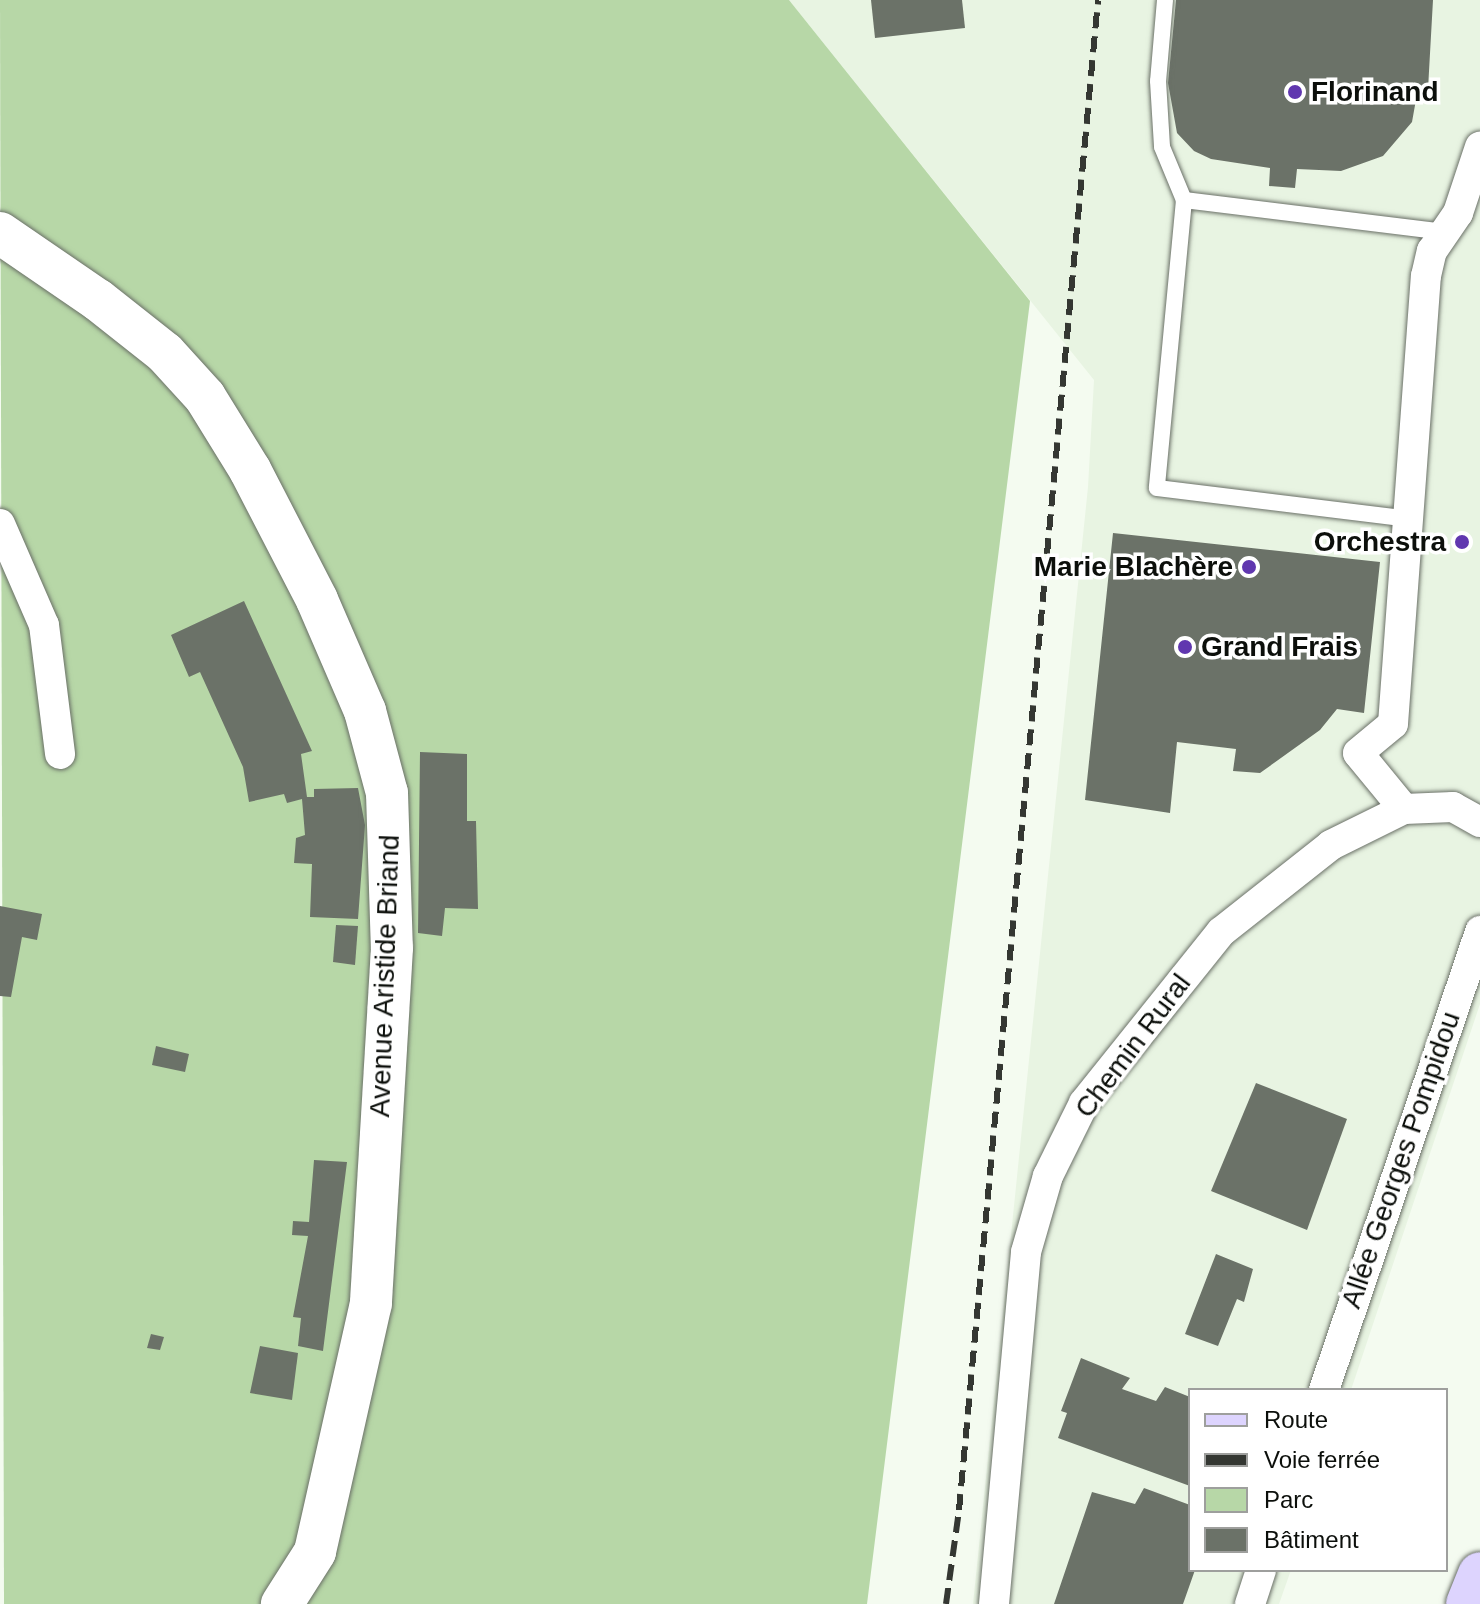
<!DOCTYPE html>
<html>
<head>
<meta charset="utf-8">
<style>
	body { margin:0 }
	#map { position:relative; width:1480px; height:1604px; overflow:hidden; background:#f4fbf0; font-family:Helvetica,sans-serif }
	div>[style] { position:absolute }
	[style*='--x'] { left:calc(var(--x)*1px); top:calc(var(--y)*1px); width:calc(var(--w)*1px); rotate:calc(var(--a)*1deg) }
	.built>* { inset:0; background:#e8f4e2 }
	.green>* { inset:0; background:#b7d7a7 }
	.building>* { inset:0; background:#6b7268 }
	.roads { filter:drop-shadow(0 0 2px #6a7067) drop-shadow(0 0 2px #6a7067) }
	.service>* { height:16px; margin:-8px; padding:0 8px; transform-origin:8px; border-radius:8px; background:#fff }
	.minor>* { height:30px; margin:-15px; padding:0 15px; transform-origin:15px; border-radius:15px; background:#fff }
	.secondary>* { height:42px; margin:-21px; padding:0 21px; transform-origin:21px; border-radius:21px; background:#fff }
	.primary>* { height:44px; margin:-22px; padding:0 22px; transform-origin:22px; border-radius:22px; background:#ddd4fe }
	.rail>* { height:6px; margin-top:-3px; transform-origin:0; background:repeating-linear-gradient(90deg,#343732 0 16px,transparent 0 24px) }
	.dots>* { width:22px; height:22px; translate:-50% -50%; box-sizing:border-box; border:4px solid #fff; border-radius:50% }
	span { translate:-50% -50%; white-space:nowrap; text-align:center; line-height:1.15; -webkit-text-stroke:7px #fff; paint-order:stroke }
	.poi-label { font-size:28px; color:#0c0f0b; font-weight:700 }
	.left { translate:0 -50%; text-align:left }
	.right { translate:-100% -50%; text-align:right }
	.street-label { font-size:28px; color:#0c0f0b }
	.legend { position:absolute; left:1188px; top:1388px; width:260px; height:184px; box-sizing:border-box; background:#fff; border:2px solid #9e9f9d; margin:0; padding:10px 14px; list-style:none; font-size:24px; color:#0c0f0b }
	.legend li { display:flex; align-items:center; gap:16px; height:40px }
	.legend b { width:40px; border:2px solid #9e9f9d }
</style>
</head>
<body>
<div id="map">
	<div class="built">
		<div style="clip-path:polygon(789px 0,1480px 0,1480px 1004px,1351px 1390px,1190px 1390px,1190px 1570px,1291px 1570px,1279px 1604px,973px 1604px,1088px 487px,1094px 380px)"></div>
	</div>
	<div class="green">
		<div style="clip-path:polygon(0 0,789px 0,1030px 301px,867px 1604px,4px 1604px)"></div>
	</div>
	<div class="building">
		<div style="clip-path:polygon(871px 0,962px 0,965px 28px,875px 38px)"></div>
		<div style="clip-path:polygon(1176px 0,1433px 0,1428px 89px,1417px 94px,1412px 122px,1383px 156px,1341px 171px,1297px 169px,1295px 188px,1269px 186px,1270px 168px,1211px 159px,1194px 151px,1177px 133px,1168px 83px)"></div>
		<div style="clip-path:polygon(1113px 533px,1380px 562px,1364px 713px,1337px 709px,1320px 730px,1260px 773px,1233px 771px,1236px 749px,1177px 742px,1170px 813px,1085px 800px)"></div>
		<div style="clip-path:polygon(244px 601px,312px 751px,301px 754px,307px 797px,314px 797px,314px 789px,358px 788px,365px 825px,358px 919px,310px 917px,312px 864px,294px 863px,296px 838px,305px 835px,302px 799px,287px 803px,284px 794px,249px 802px,243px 767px,200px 672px,189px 677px,171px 635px)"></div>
		<div style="clip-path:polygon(420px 752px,467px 754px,467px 821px,476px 821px,478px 909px,445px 908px,442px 936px,418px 933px)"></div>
		<div style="clip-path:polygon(0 906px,42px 914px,37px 940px,22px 937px,11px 997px,0 996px)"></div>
		<div style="clip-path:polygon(336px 925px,358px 926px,355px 965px,333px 962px)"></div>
		<div style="clip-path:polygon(156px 1046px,189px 1054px,185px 1072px,152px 1065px)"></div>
		<div style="clip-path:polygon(1256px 1083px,1347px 1119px,1307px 1230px,1211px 1191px)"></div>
		<div style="clip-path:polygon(314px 1160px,347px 1162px,323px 1351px,298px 1346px,301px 1318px,293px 1317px,308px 1236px,292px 1235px,293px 1221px,309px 1222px)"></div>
		<div style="clip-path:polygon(1216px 1254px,1253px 1269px,1244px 1302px,1237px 1299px,1218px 1346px,1185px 1334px)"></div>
		<div style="clip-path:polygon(151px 1334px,164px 1337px,160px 1350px,147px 1348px)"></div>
		<div style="clip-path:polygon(260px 1346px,298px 1353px,292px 1400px,250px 1393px)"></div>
		<div style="clip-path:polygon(1081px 1358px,1130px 1378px,1122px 1389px,1156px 1401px,1165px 1387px,1190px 1397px,1190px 1486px,1058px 1438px,1067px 1413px,1061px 1411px)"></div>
		<div style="clip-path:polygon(1144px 1488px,1190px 1505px,1190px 1570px,1195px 1570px,1183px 1604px,1054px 1604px,1092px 1492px,1135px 1504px)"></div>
	</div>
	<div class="roads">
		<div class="service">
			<div style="--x:1165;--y:0;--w:81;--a:94.9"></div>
			<div style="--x:1158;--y:81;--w:66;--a:86.5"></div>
			<div style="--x:1162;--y:147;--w:57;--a:67.5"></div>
			<div style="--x:1184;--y:200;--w:289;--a:95.4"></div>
			<div style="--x:1157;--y:488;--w:253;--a:7"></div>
			<div style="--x:1184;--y:200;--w:263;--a:7"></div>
		</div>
		<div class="minor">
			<div style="--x:0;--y:524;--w:110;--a:66.5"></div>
			<div style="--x:44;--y:625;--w:130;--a:82.9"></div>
			<div style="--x:1404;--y:809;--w:72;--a:-129.4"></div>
			<div style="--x:1358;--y:753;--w:45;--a:-39.6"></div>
			<div style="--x:1393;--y:724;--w:449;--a:-85.8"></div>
			<div style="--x:1426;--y:276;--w:26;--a:-77"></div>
			<div style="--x:1432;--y:251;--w:46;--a:-55.6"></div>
			<div style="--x:1458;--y:213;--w:70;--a:-71.6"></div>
			<div style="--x:1324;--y:1390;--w:485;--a:-71.2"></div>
			<div style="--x:994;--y:1604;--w:353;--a:-84.8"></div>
			<div style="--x:1026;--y:1252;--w:79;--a:-73.9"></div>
			<div style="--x:1048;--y:1176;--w:81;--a:-63.7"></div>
			<div style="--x:1084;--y:1103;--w:219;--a:-51.3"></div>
			<div style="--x:1221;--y:932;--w:140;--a:-38.3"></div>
			<div style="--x:1331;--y:845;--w:81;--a:-26.3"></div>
			<div style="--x:1404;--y:809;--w:49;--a:-2.3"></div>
			<div style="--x:1453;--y:807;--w:31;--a:29"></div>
			<div style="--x:1250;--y:1604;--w:36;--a:-72"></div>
		</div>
		<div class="secondary">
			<div style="--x:0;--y:233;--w:119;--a:34.4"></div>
			<div style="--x:98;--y:300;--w:85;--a:38.3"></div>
			<div style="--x:165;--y:353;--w:59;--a:47.7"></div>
			<div style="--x:205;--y:397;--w:86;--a:58.3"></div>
			<div style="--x:250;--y:470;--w:146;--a:62.7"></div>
			<div style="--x:317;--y:600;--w:121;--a:66.6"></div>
			<div style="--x:365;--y:711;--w:85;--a:75"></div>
			<div style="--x:387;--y:793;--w:155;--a:88.2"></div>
			<div style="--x:392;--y:948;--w:356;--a:93.4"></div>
			<div style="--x:371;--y:1303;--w:255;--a:102.7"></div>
			<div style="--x:315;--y:1552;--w:62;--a:122.4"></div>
		</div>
		<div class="primary">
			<div style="--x:1468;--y:1604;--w:32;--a:-68"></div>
		</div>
	</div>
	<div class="rail">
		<div style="--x:946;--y:1604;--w:95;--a:-82.1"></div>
		<div style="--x:959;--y:1510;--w:1516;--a:-84.74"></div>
	</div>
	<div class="dots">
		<div style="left:1295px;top:92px;background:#6037af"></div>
		<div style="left:1462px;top:542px;background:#6037af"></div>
		<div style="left:1249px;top:567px;background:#6037af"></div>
		<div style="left:1185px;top:647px;background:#6037af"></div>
	</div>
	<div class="poi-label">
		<span class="left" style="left:1311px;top:92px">Florinand</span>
		<span class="right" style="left:1446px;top:542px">Orchestra</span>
		<span class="right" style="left:1233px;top:567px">Marie Blachère</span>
		<span class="left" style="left:1201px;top:647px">Grand Frais</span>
	</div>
	<div class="street-label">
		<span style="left:385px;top:976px;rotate:-88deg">Avenue Aristide Briand</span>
		<span style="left:1133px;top:1046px;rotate:-53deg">Chemin Rural</span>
		<span style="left:1401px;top:1160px;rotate:-71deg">Allée Georges Pompidou</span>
	</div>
	<ul class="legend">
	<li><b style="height:10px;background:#ddd4fe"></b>Route</li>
	<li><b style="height:10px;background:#343732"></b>Voie ferrée</li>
	<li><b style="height:22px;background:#b7d7a7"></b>Parc</li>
	<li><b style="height:22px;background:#6b7268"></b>Bâtiment</li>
	</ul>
</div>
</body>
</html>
